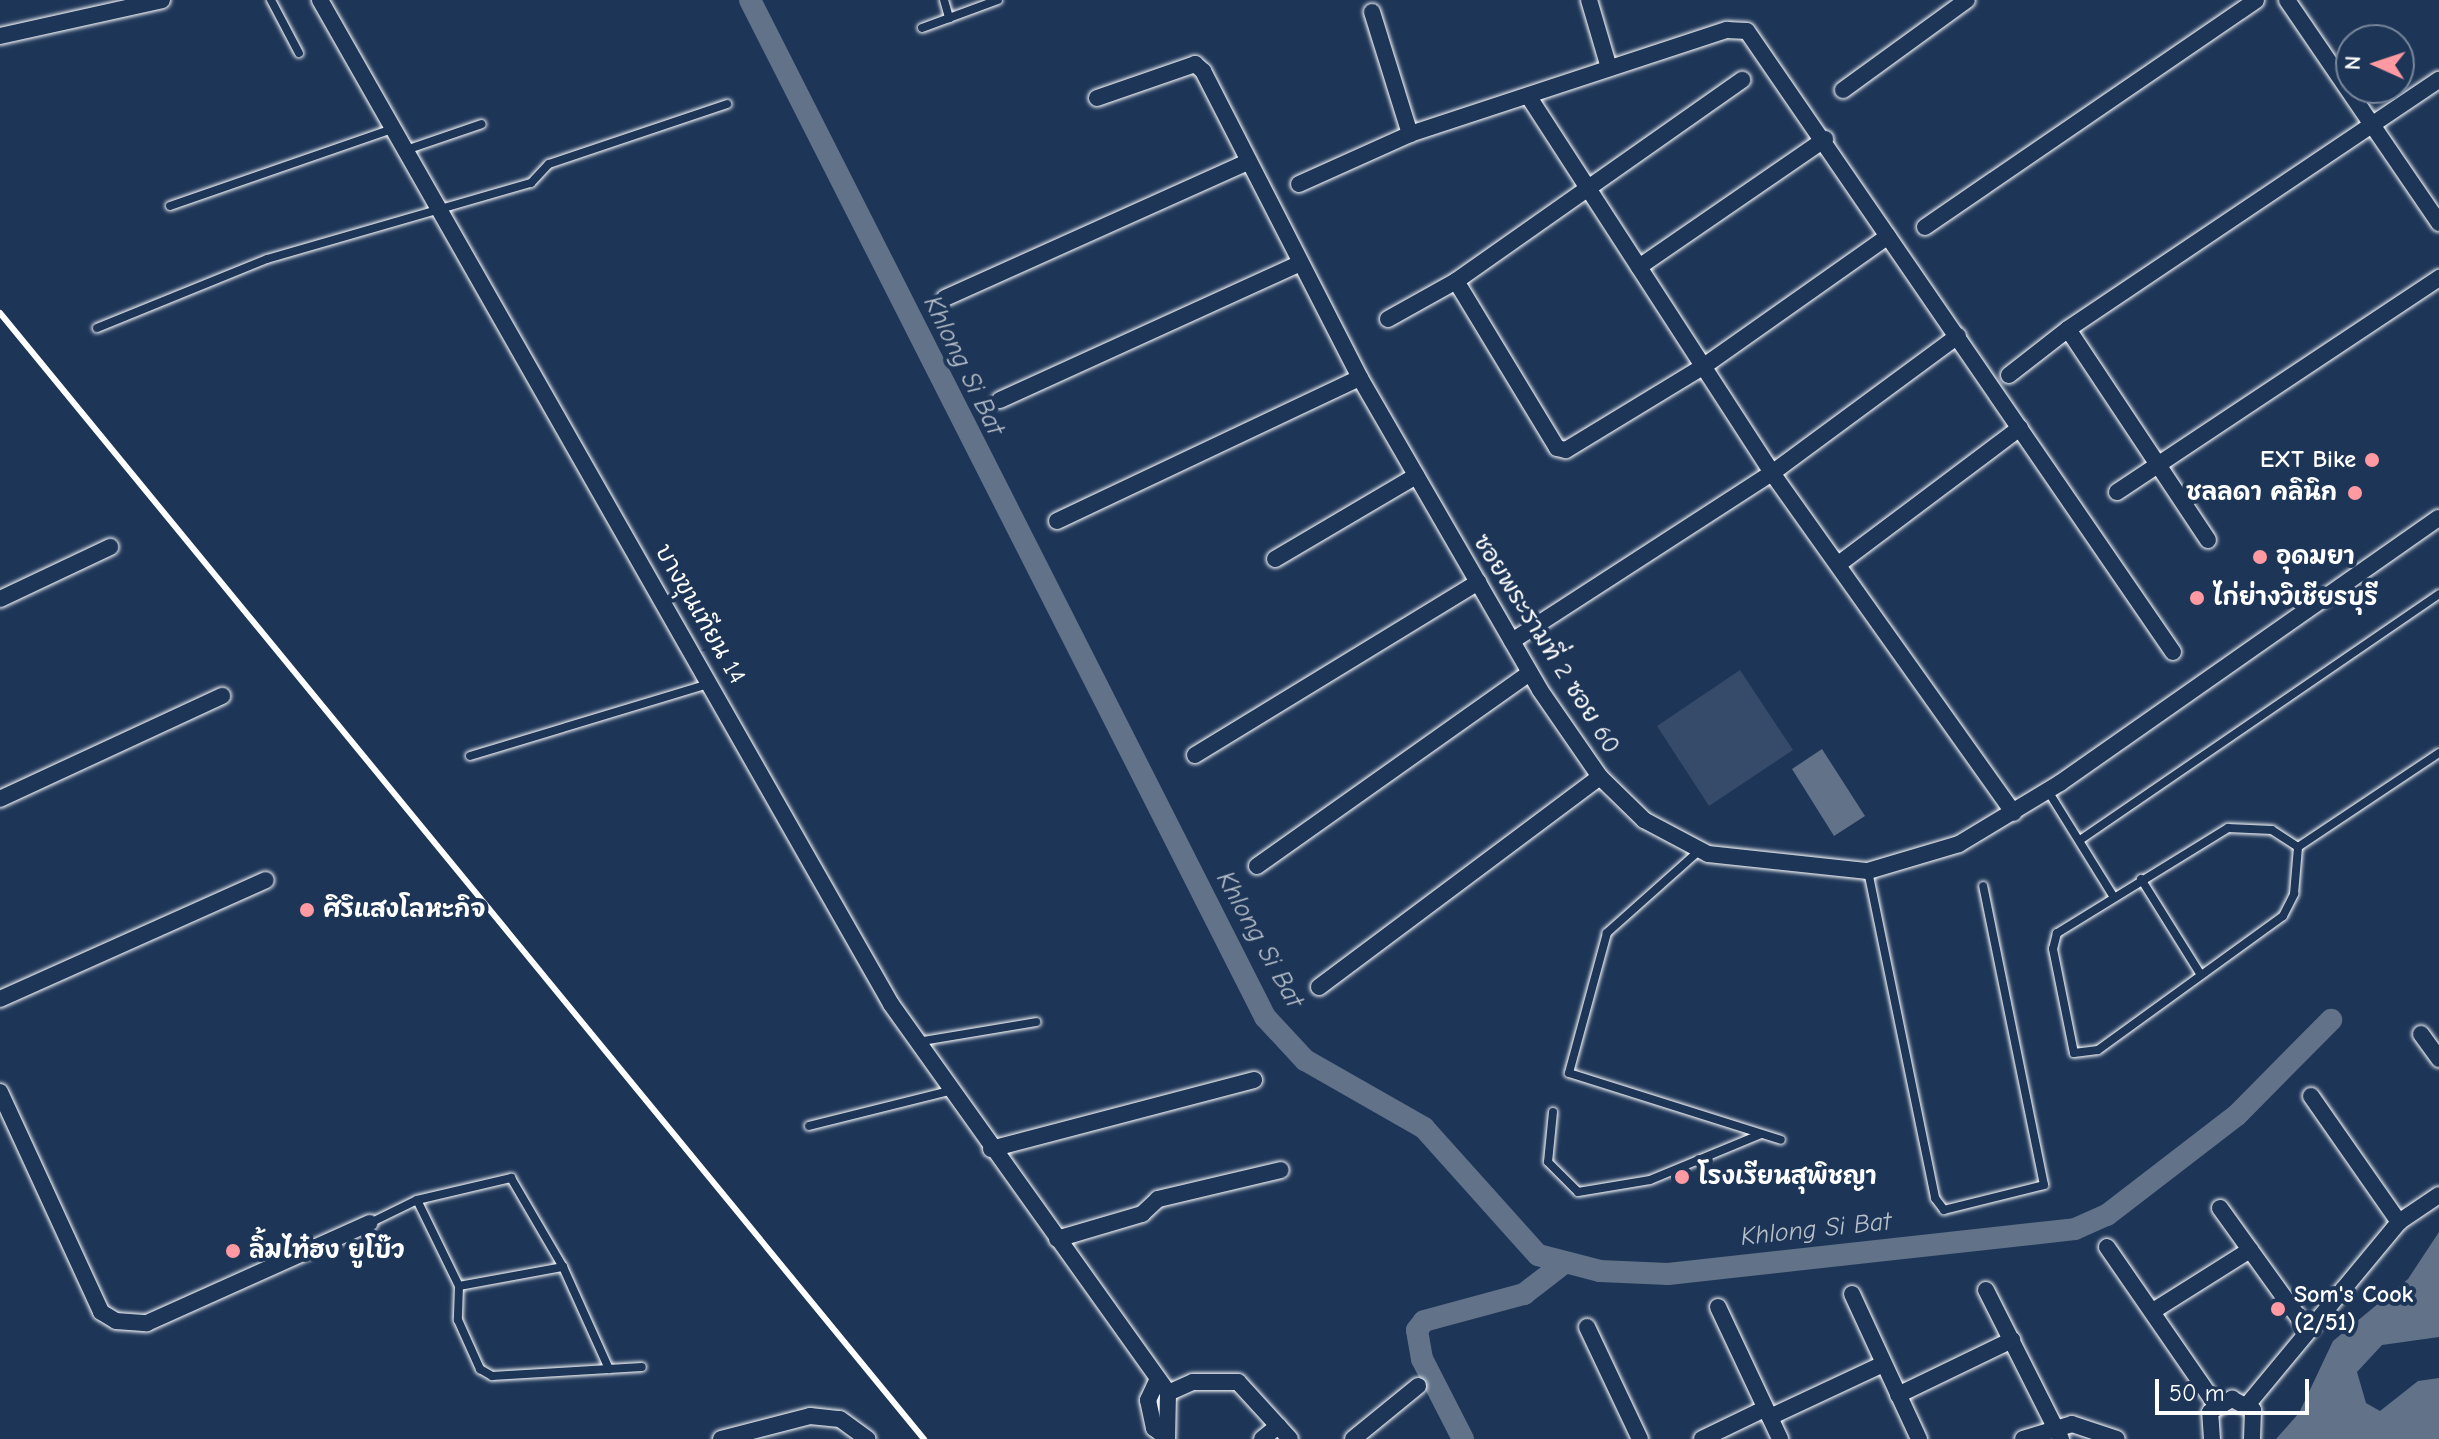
<!DOCTYPE html>
<html>
<head>
<meta charset="utf-8">
<style>
	body { margin:0 }
	#map { position:relative; width:2439px; height:1439px; overflow:hidden; background:#1d3557; font-family:"Comic Neue","Playpen Sans Thai",sans-serif }
	div>[style] { position:absolute }
	[style*='--x'] { left:calc(var(--x)*1px); top:calc(var(--y)*1px); width:calc(var(--w)*1px); rotate:calc(var(--a)*1deg) }
	.green>* { inset:0; background:#364b69 }
	.water>* { inset:0; background:#617289 }
	.canal>* { height:22px; margin:-11px; padding:0 11px; transform-origin:11px; border-radius:11px; background:#617289 }
	.roads { filter:drop-shadow(0 0 2px #fff) drop-shadow(0 0 2px #fff) }
	.service>* { height:8px; margin:-4px; padding:0 4px; transform-origin:4px; border-radius:4px; background:#1d3557 }
	.minor>* { height:16px; margin:-8px; padding:0 8px; transform-origin:8px; border-radius:8px; background:#1d3557 }
	.rail>* { height:6px; margin:-3px; padding:0 3px; transform-origin:3px; border-radius:3px; background:#fff }
	.dots>* { width:22px; height:22px; translate:-50% -50%; box-sizing:border-box; border:4px solid #1d3557; border-radius:50% }
	span { translate:-50% -50%; white-space:nowrap; text-align:center; line-height:1.15; -webkit-text-stroke:8px #1d3557; paint-order:stroke }
	.poi-label { font-size:24px; color:#fff; font-weight:700 }
	.right { translate:-100% -50%; text-align:right }
	.left { translate:0 -50%; text-align:left }
	.street-label { font-size:24px; color:#fff }
	.water-label { font-size:26px; color:#b8c0ca; font-style:italic }
	.north { position:absolute; left:2335px; top:24px; width:80px; height:80px; box-sizing:border-box; background:#1d3557; border:2px solid #77869a; border-radius:50%; rotate:273deg; font-size:22px; font-weight:700; line-height:32px; text-align:center; color:#fff }
	.north::after { content:''; display:block; margin:auto; width:28px; height:36px; background:#ff9aa2; clip-path:polygon(50% 0,100% 100%,50% 72%,0 100%) }
	.scale { position:absolute; left:2155px; top:1379px; width:154px; height:36px; box-sizing:border-box; border:4px solid #fff; border-top:0; padding-left:10px; font-size:24px; line-height:28px; white-space:nowrap; color:#fff; -webkit-text-stroke:6px #1d3557; paint-order:stroke }
</style>
</head>
<body>
<div id="map">
	<div class="green">
		<div style="clip-path:polygon(1740px 670px,1793px 750px,1709px 806px,1657px 726px)"></div>
	</div>
	<div class="water">
		<div style="clip-path:polygon(1822px 749px,1865px 816px,1834px 836px,1792px 769px)"></div>
		<div style="clip-path:polygon(2439px 1232px,2439px 1337px,2382px 1345px,2357px 1372px,2366px 1403px,2380px 1411px,2418px 1381px,2439px 1378px,2439px 1439px,2276px 1439px,2299px 1413px,2333px 1341px,2408px 1279px)"></div>
	</div>
	<div class="canal">
		<div style="--x:750;--y:0;--w:1140;--a:63.14"></div>
		<div style="--x:1265;--y:1017;--w:59;--a:47.1"></div>
		<div style="--x:1305;--y:1060;--w:137;--a:29.7"></div>
		<div style="--x:1424;--y:1128;--w:171;--a:48.1"></div>
		<div style="--x:1538;--y:1255;--w:64;--a:14.5"></div>
		<div style="--x:1600;--y:1271;--w:68;--a:2.5"></div>
		<div style="--x:1668;--y:1274;--w:409;--a:-6.3"></div>
		<div style="--x:2075;--y:1229;--w:35;--a:-24"></div>
		<div style="--x:2107;--y:1215;--w:164;--a:-37.6"></div>
		<div style="--x:2237;--y:1115;--w:134;--a:-45.3"></div>
		<div style="--x:1463;--y:1439;--w:90;--a:-117.1"></div>
		<div style="--x:1422;--y:1359;--w:29;--a:-100"></div>
		<div style="--x:1417;--y:1330;--w:11;--a:-52"></div>
		<div style="--x:1424;--y:1321;--w:104;--a:-15.1"></div>
		<div style="--x:1524;--y:1294;--w:49;--a:-37.6"></div>
	</div>
	<div class="roads">
		<div class="service">
			<div style="--x:271;--y:0;--w:60;--a:62.2"></div>
			<div style="--x:944;--y:0;--w:19;--a:74"></div>
			<div style="--x:949;--y:18;--w:52;--a:-20.2"></div>
			<div style="--x:922;--y:28;--w:29;--a:-20"></div>
			<div style="--x:403;--y:151;--w:83;--a:-18.9"></div>
			<div style="--x:170;--y:206;--w:232;--a:-19.1"></div>
			<div style="--x:97;--y:328;--w:183;--a:-22.1"></div>
			<div style="--x:267;--y:259;--w:275;--a:-16.1"></div>
			<div style="--x:531;--y:183;--w:26;--a:-47"></div>
			<div style="--x:549;--y:164;--w:188;--a:-18.6"></div>
			<div style="--x:470;--y:756;--w:249;--a:-16.8"></div>
			<div style="--x:2048;--y:791;--w:123;--a:58.2"></div>
			<div style="--x:2080;--y:840;--w:435;--a:-34.4"></div>
			<div style="--x:2298;--y:847;--w:31;--a:-147"></div>
			<div style="--x:2272;--y:830;--w:44;--a:-177.4"></div>
			<div style="--x:2228;--y:828;--w:201;--a:148.4"></div>
			<div style="--x:2057;--y:933;--w:16;--a:104"></div>
			<div style="--x:2053;--y:949;--w:106;--a:78.6"></div>
			<div style="--x:2074;--y:1053;--w:24;--a:-7"></div>
			<div style="--x:2098;--y:1050;--w:228;--a:-35.9"></div>
			<div style="--x:2283;--y:916;--w:25;--a:-63"></div>
			<div style="--x:2294;--y:894;--w:47;--a:-85.1"></div>
			<div style="--x:2298;--y:847;--w:169;--a:-33.7"></div>
			<div style="--x:1700;--y:850;--w:125;--a:138.3"></div>
			<div style="--x:1607;--y:933;--w:145;--a:105.2"></div>
			<div style="--x:1569;--y:1073;--w:222;--a:17.5"></div>
			<div style="--x:1868;--y:871;--w:334;--a:78.4"></div>
			<div style="--x:1935;--y:1198;--w:15;--a:53"></div>
			<div style="--x:1944;--y:1210;--w:103;--a:-14"></div>
			<div style="--x:2044;--y:1185;--w:305;--a:-101.5"></div>
			<div style="--x:2141;--y:879;--w:113;--a:58"></div>
			<div style="--x:917;--y:1042;--w:121;--a:-9.5"></div>
			<div style="--x:1553;--y:1112;--w:50;--a:95.7"></div>
			<div style="--x:1548;--y:1162;--w:42;--a:45"></div>
			<div style="--x:1578;--y:1192;--w:73;--a:-9.5"></div>
			<div style="--x:1650;--y:1180;--w:120;--a:-22.5"></div>
			<div style="--x:809;--y:1126;--w:144;--a:-14"></div>
			<div style="--x:417;--y:1200;--w:97;--a:-13.2"></div>
			<div style="--x:511;--y:1178;--w:103;--a:59.7"></div>
			<div style="--x:370;--y:1223;--w:52;--a:-26.1"></div>
			<div style="--x:417;--y:1200;--w:96;--a:64"></div>
			<div style="--x:459;--y:1286;--w:34;--a:92"></div>
			<div style="--x:458;--y:1320;--w:54;--a:65.8"></div>
			<div style="--x:480;--y:1369;--w:14;--a:30"></div>
			<div style="--x:492;--y:1376;--w:150;--a:-3.4"></div>
			<div style="--x:459;--y:1286;--w:106;--a:-10.4"></div>
			<div style="--x:563;--y:1267;--w:112;--a:65.7"></div>
		</div>
		<div class="minor">
			<div style="--x:320;--y:0;--w:1155;--a:60.37"></div>
			<div style="--x:891;--y:1004;--w:478;--a:54.5"></div>
			<div style="--x:1168;--y:1393;--w:46;--a:91.2"></div>
			<div style="--x:1589;--y:0;--w:71;--a:73.6"></div>
			<div style="--x:2287;--y:0;--w:270;--a:55.7"></div>
			<div style="--x:1372;--y:12;--w:128;--a:72.7"></div>
			<div style="--x:0;--y:36;--w:166;--a:-12.5"></div>
			<div style="--x:1843;--y:90;--w:153;--a:-36"></div>
			<div style="--x:1529;--y:97;--w:448;--a:57.1"></div>
			<div style="--x:1772;--y:473;--w:417;--a:54.6"></div>
			<div style="--x:1097;--y:98;--w:104;--a:-19.1"></div>
			<div style="--x:1195;--y:64;--w:11;--a:41"></div>
			<div style="--x:1203;--y:71;--w:345;--a:62.9"></div>
			<div style="--x:1360;--y:378;--w:360;--a:60"></div>
			<div style="--x:1540;--y:690;--w:106;--a:55.4"></div>
			<div style="--x:1600;--y:777;--w:62;--a:44.3"></div>
			<div style="--x:1644;--y:820;--w:72;--a:28"></div>
			<div style="--x:1708;--y:854;--w:161;--a:6.1"></div>
			<div style="--x:1868;--y:871;--w:95;--a:-16.5"></div>
			<div style="--x:1959;--y:844;--w:118;--a:-31.1"></div>
			<div style="--x:2060;--y:783;--w:462;--a:-35"></div>
			<div style="--x:1299;--y:184;--w:122;--a:-24.2"></div>
			<div style="--x:1410;--y:134;--w:334;--a:-18.2"></div>
			<div style="--x:1727;--y:30;--w:20;--a:3"></div>
			<div style="--x:1747;--y:31;--w:753;--a:55.55"></div>
			<div style="--x:1925;--y:227;--w:401;--a:-34.4"></div>
			<div style="--x:1639;--y:267;--w:226;--a:-34.5"></div>
			<div style="--x:1456;--y:281;--w:195;--a:58.8"></div>
			<div style="--x:1557;--y:448;--w:9;--a:13"></div>
			<div style="--x:1566;--y:450;--w:162;--a:-31.3"></div>
			<div style="--x:1704;--y:366;--w:225;--a:-35.2"></div>
			<div style="--x:945;--y:298;--w:332;--a:-24.2"></div>
			<div style="--x:1388;--y:319;--w:78;--a:-29.2"></div>
			<div style="--x:1456;--y:281;--w:350;--a:-35.1"></div>
			<div style="--x:2009;--y:375;--w:75;--a:-37.9"></div>
			<div style="--x:1000;--y:400;--w:328;--a:-24.5"></div>
			<div style="--x:2117;--y:492;--w:387;--a:-33.6"></div>
			<div style="--x:1057;--y:521;--w:335;--a:-25.3"></div>
			<div style="--x:2208;--y:540;--w:253;--a:-123.6"></div>
			<div style="--x:2068;--y:329;--w:447;--a:-33.9"></div>
			<div style="--x:1275;--y:559;--w:164;--a:-30.5"></div>
			<div style="--x:1840;--y:563;--w:225;--a:-36.9"></div>
			<div style="--x:0;--y:599;--w:122;--a:-25.3"></div>
			<div style="--x:1512;--y:641;--w:310;--a:-32.9"></div>
			<div style="--x:1772;--y:473;--w:231;--a:-36.4"></div>
			<div style="--x:1195;--y:755;--w:332;--a:-31.4"></div>
			<div style="--x:0;--y:799;--w:245;--a:-24.9"></div>
			<div style="--x:1257;--y:866;--w:334;--a:-35.3"></div>
			<div style="--x:1319;--y:987;--w:351;--a:-36.8"></div>
			<div style="--x:0;--y:999;--w:291;--a:-24.1"></div>
			<div style="--x:2421;--y:1034;--w:31;--a:54"></div>
			<div style="--x:0;--y:1092;--w:242;--a:65.3"></div>
			<div style="--x:101;--y:1312;--w:17;--a:31"></div>
			<div style="--x:116;--y:1321;--w:31;--a:4"></div>
			<div style="--x:147;--y:1323;--w:244;--a:-24.2"></div>
			<div style="--x:2311;--y:1096;--w:154;--a:55.1"></div>
			<div style="--x:991;--y:1149;--w:272;--a:-14.7"></div>
			<div style="--x:2220;--y:1208;--w:149;--a:54.3"></div>
			<div style="--x:1057;--y:1239;--w:89;--a:-16.4"></div>
			<div style="--x:1142;--y:1214;--w:22;--a:-43"></div>
			<div style="--x:1158;--y:1199;--w:126;--a:-13.3"></div>
			<div style="--x:2107;--y:1247;--w:192;--a:55.4"></div>
			<div style="--x:1986;--y:1290;--w:167;--a:63.3"></div>
			<div style="--x:1852;--y:1294;--w:160;--a:65.2"></div>
			<div style="--x:1718;--y:1307;--w:146;--a:64.8"></div>
			<div style="--x:2153;--y:1311;--w:115;--a:-32.2"></div>
			<div style="--x:1587;--y:1327;--w:124;--a:64.7"></div>
			<div style="--x:1156;--y:1383;--w:19;--a:115"></div>
			<div style="--x:1148;--y:1400;--w:29;--a:78"></div>
			<div style="--x:1154;--y:1428;--w:16;--a:38"></div>
			<div style="--x:1168;--y:1393;--w:27;--a:-24"></div>
			<div style="--x:1193;--y:1382;--w:45;--a:0"></div>
			<div style="--x:1238;--y:1382;--w:77;--a:47.6"></div>
			<div style="--x:1898;--y:1395;--w:127;--a:-25.8"></div>
			<div style="--x:2248;--y:1404;--w:236;--a:-50.3"></div>
			<div style="--x:2399;--y:1222;--w:48;--a:-34"></div>
			<div style="--x:1770;--y:1417;--w:125;--a:-25.1"></div>
			<div style="--x:721;--y:1439;--w:92;--a:-14.5"></div>
			<div style="--x:810;--y:1416;--w:30;--a:6"></div>
			<div style="--x:840;--y:1419;--w:34;--a:36"></div>
			<div style="--x:1262;--y:1439;--w:21;--a:-39"></div>
			<div style="--x:1353;--y:1439;--w:84;--a:-39.2"></div>
			<div style="--x:1702;--y:1439;--w:69;--a:-25.8"></div>
			<div style="--x:2023;--y:1439;--w:51;--a:-17"></div>
			<div style="--x:2072;--y:1424;--w:47;--a:18.4"></div>
			<div style="--x:2212;--y:1439;--w:27;--a:-94"></div>
			<div style="--x:2210;--y:1412;--w:26;--a:-31"></div>
			<div style="--x:2232;--y:1399;--w:24;--a:28"></div>
			<div style="--x:2253;--y:1410;--w:29;--a:92"></div>
		</div>
	</div>
	<div class="rail">
		<div style="--x:0;--y:313;--w:1457;--a:50.63"></div>
	</div>
	<div class="dots">
		<div style="left:2372px;top:460px;background:#ff9aa2"></div>
		<div style="left:2355px;top:493px;background:#ff9aa2"></div>
		<div style="left:2260px;top:557px;background:#ff9aa2"></div>
		<div style="left:2197px;top:598px;background:#ff9aa2"></div>
		<div style="left:307px;top:910px;background:#ff9aa2"></div>
		<div style="left:1682px;top:1177px;background:#ff9aa2"></div>
		<div style="left:233px;top:1251px;background:#ff9aa2"></div>
		<div style="left:2278px;top:1309px;background:#ff9aa2"></div>
	</div>
	<div class="poi-label">
		<span class="right" style="left:2356px;top:460px">EXT Bike</span>
		<span class="right" style="left:2337px;top:493px">ชลลดา คลินิก</span>
		<span class="left" style="left:2276px;top:557px">อุดมยา</span>
		<span class="left" style="left:2213px;top:598px">ไก่ย่างวิเชียรบุรี</span>
		<span class="left" style="left:323px;top:910px">ศิริแสงโลหะกิจ</span>
		<span class="left" style="left:1698px;top:1177px">โรงเรียนสุพิชญา</span>
		<span class="left" style="left:249px;top:1251px">ลิ้มไท๋ฮง ยูโบ๊ว</span>
		<span class="left" style="left:2294px;top:1309px">Som's Cook<br>(2/51)</span>
	</div>
	<div class="street-label">
		<span style="left:700px;top:614px;rotate:60deg">บางขุนเทียน 14</span>
		<span style="left:1546px;top:644px;rotate:58deg">ซอยพระรามที่ 2 ซอย 60</span>
	</div>
	<div class="water-label">
		<span style="left:963px;top:366px;rotate:64deg">Khlong Si Bat</span>
		<span style="left:1259px;top:940px;rotate:61deg">Khlong Si Bat</span>
		<span style="left:1816px;top:1230px;rotate:-6deg">Khlong Si Bat</span>
	</div>
	<div class="north">N</div>
	<div class="scale">50 m</div>
</div>
</body>
</html>
